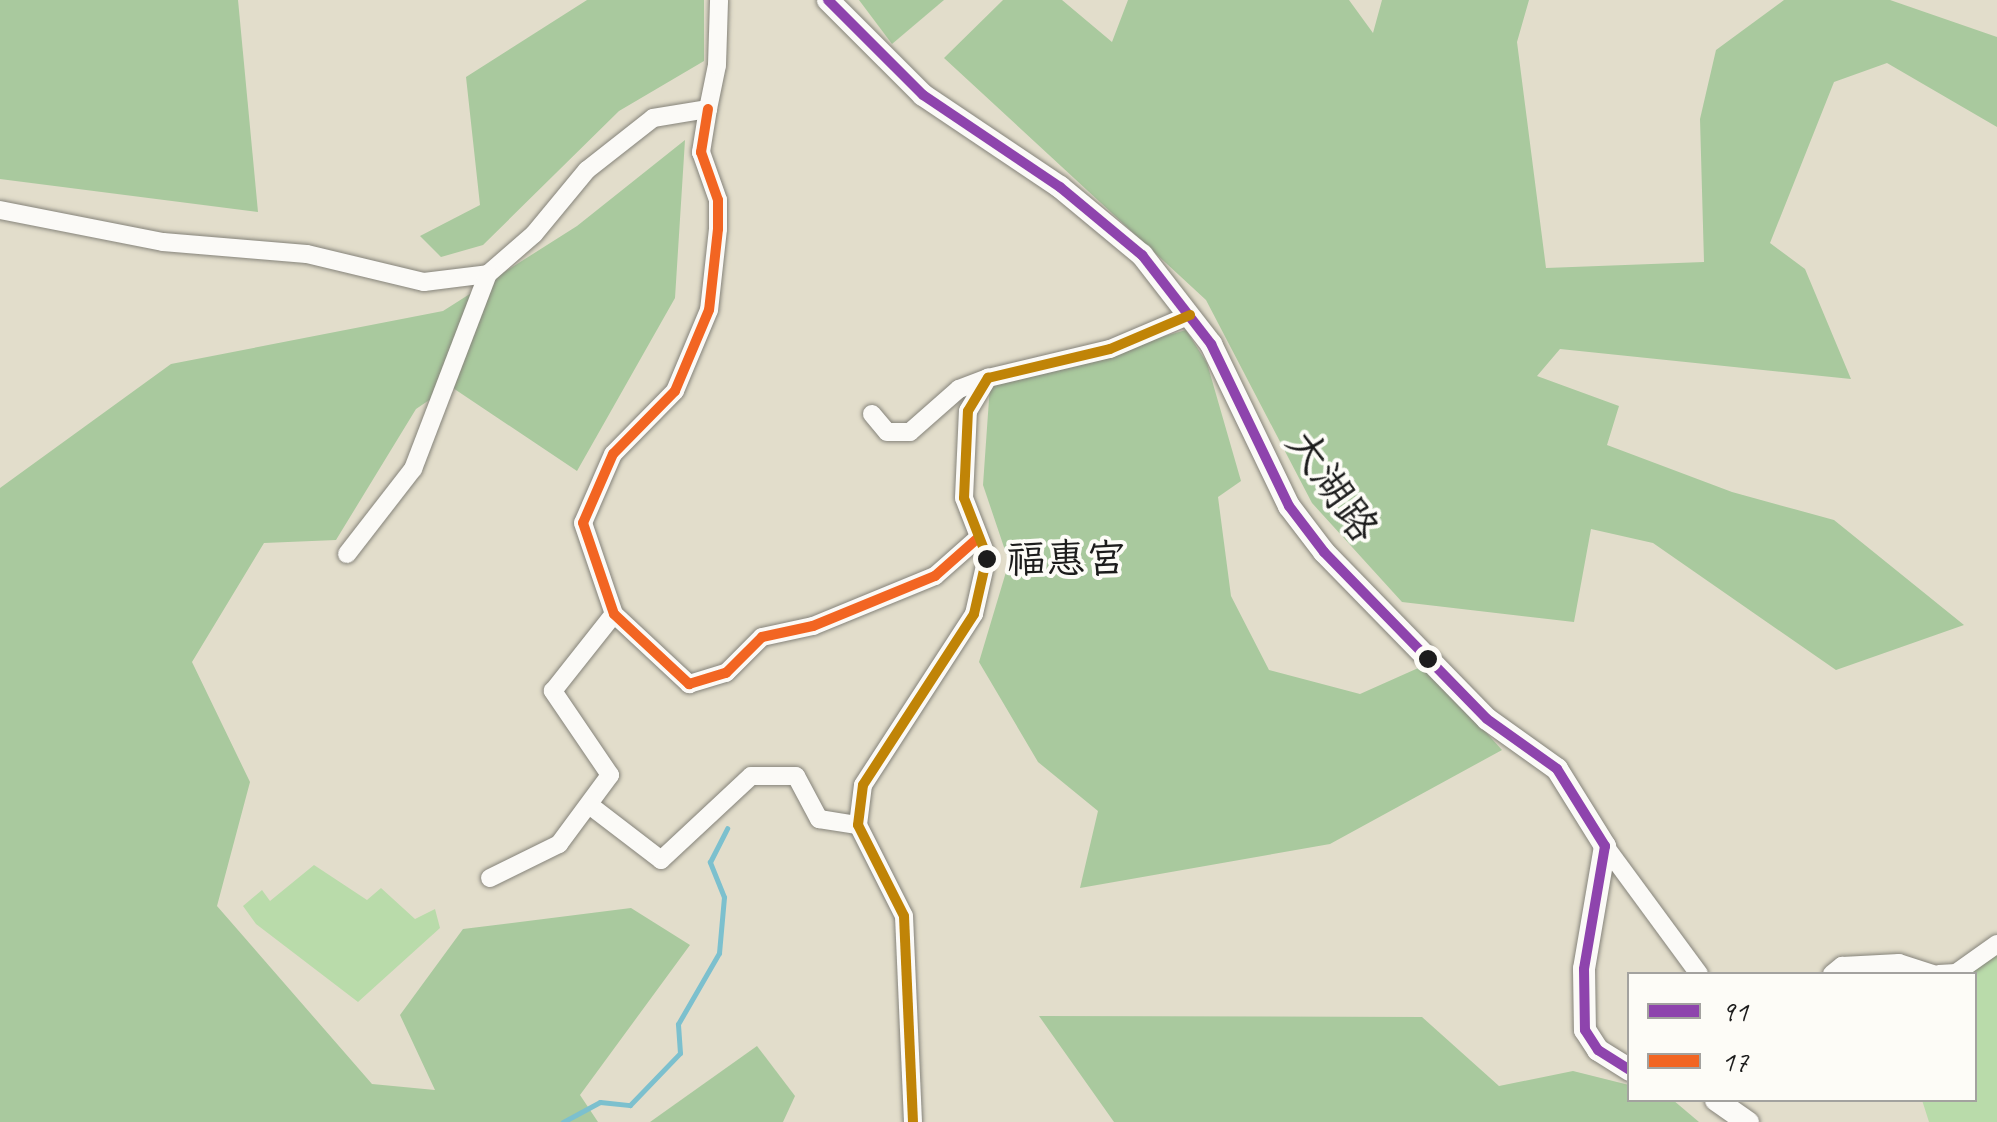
<!DOCTYPE html>
<html>
<head>
<meta charset="utf-8">
<style>
	body { margin:0 }
	#map { position:relative; width:1997px; height:1122px; overflow:hidden; background:#e2ddcb; font-family:Caveat,"LXGW WenKai TC",sans-serif }
	div>[style] { position:absolute }
	[style*='--x'] { left:calc(var(--x)*1px); top:calc(var(--y)*1px); width:calc(var(--w)*1px); rotate:calc(var(--a)*1deg) }
	.green>* { inset:0; background:#b9dbaa }
	.forest>* { inset:0; background:#a9c99e }
	.stream>* { height:5px; margin:-2.5px; padding:0 2.5px; transform-origin:2.5px; border-radius:2.5px; background:#7cc0ce }
	.roads { filter:drop-shadow(0 0 2px #85837a) drop-shadow(0 0 2px #85837a) }
	.minor>* { height:18px; margin:-9px; padding:0 9px; transform-origin:9px; border-radius:9px; background:#fbfaf7 }
	.tertiary>* { height:22px; margin:-11px; padding:0 11px; transform-origin:11px; border-radius:11px; background:#fbfaf7 }
	.bus-1>* { height:10px; margin:-5px; padding:0 5px; transform-origin:5px; border-radius:5px; background:#8e44ad }
	.bus-2>* { height:10px; margin:-5px; padding:0 5px; transform-origin:5px; border-radius:5px; background:#f26522 }
	.bus-3>* { height:10px; margin:-5px; padding:0 5px; transform-origin:5px; border-radius:5px; background:#c08407 }
	.dots>* { width:28px; height:28px; translate:-50% -50%; box-sizing:border-box; border:5px solid #fdfcf7; border-radius:50% }
	span { translate:-50% -50%; white-space:nowrap; text-align:center; line-height:1.15; -webkit-text-stroke:8px #fdfcf7; paint-order:stroke }
	.bus-label { font-size:40px; color:#1c1c1c }
	.left { translate:0 -50%; text-align:left }
	.street-label { font-size:42px; color:#1c1c1c }
	.legend { position:absolute; left:1627px; top:972px; width:350px; height:130px; box-sizing:border-box; background:#fdfcf7; border:2px solid #a3a29f; margin:0; padding:12px 18px; list-style:none; font-size:30px; color:#1c1c1c }
	.legend li { display:flex; align-items:center; gap:20px; height:50px }
	.legend b { width:50px; border:2px solid #a3a29f }
</style>
</head>
<body>
<div id="map">
	<div class="green">
		<div style="clip-path:polygon(314px 865px,367px 900px,381px 888px,415px 919px,435px 909px,440px 928px,358px 1002px,256px 924px,243px 906px,262px 890px,270px 901px)"></div>
		<div style="clip-path:polygon(1997px 948px,1997px 1122px,1929px 1122px,1922px 1100px,1974px 1100px,1974px 974px,1962px 974px)"></div>
	</div>
	<div class="forest">
		<div style="clip-path:polygon(0 0,238px 0,258px 212px,0 179px)"></div>
		<div style="clip-path:polygon(587px 0,704px 0,704px 61px,619px 111px,483px 245px,441px 257px,420px 236px,480px 205px,466px 77px)"></div>
		<div style="clip-path:polygon(859px 0,944px 0,892px 44px)"></div>
		<div style="clip-path:polygon(1003px 0,1062px 0,1112px 42px,1128px 0,1349px 0,1373px 33px,1382px 0,1529px 0,1517px 42px,1546px 268px,1704px 262px,1700px 119px,1716px 50px,1784px 0,1890px 0,1997px 37px,1997px 127px,1887px 63px,1834px 82px,1770px 243px,1805px 269px,1851px 379px,1560px 349px,1537px 376px,1619px 406px,1607px 445px,1732px 492px,1834px 520px,1964px 625px,1836px 670px,1653px 543px,1591px 529px,1574px 622px,1402px 602px,1312px 503px,1206px 300px,944px 58px)"></div>
		<div style="clip-path:polygon(685px 140px,675px 298px,577px 471px,450px 386px,416px 409px,336px 540px,264px 543px,192px 662px,250px 782px,217px 906px,372px 1084px,435px 1090px,400px 1015px,463px 929px,631px 908px,690px 945px,580px 1095px,598px 1122px,0 1122px,0 488px,171px 364px,443px 311px,577px 226px)"></div>
		<div style="clip-path:polygon(1186px 330px,1207px 363px,1241px 481px,1218px 497px,1231px 596px,1269px 670px,1360px 694px,1425px 665px,1502px 750px,1330px 844px,1080px 888px,1098px 811px,1038px 762px,979px 662px,1009px 562px,983px 485px,990px 385px)"></div>
		<div style="clip-path:polygon(1039px 1016px,1422px 1017px,1499px 1086px,1573px 1071px,1629px 1085px,1630px 1100px,1673px 1100px,1699px 1122px,1114px 1122px)"></div>
		<div style="clip-path:polygon(757px 1046px,795px 1096px,783px 1122px,650px 1122px)"></div>
	</div>
	<div class="stream">
		<div style="--x:563;--y:1122;--w:42;--a:-28.4"></div>
		<div style="--x:600;--y:1102;--w:30;--a:6"></div>
		<div style="--x:630;--y:1105;--w:72;--a:-46.1"></div>
		<div style="--x:680;--y:1053;--w:29;--a:-94"></div>
		<div style="--x:678;--y:1024;--w:82;--a:-60"></div>
		<div style="--x:719;--y:953;--w:56;--a:-84.9"></div>
		<div style="--x:724;--y:897;--w:38;--a:-112"></div>
		<div style="--x:710;--y:862;--w:38;--a:-63"></div>
	</div>
	<div class="roads">
		<div class="minor">
			<div style="--x:708;--y:109;--w:44;--a:99.2"></div>
			<div style="--x:701;--y:152;--w:51;--a:70.5"></div>
			<div style="--x:718;--y:200;--w:29;--a:90"></div>
			<div style="--x:718;--y:229;--w:81;--a:96.3"></div>
			<div style="--x:709;--y:310;--w:88;--a:112.8"></div>
			<div style="--x:675;--y:391;--w:88;--a:134.5"></div>
			<div style="--x:613;--y:454;--w:75;--a:113.5"></div>
			<div style="--x:583;--y:523;--w:96;--a:71.2"></div>
			<div style="--x:614;--y:614;--w:103;--a:43"></div>
			<div style="--x:689;--y:684;--w:39;--a:-17"></div>
			<div style="--x:726;--y:673;--w:51;--a:-45"></div>
			<div style="--x:762;--y:637;--w:52;--a:-12.2"></div>
			<div style="--x:813;--y:626;--w:132;--a:-22.3"></div>
			<div style="--x:935;--y:576;--w:57;--a:-41.5"></div>
			<div style="--x:0;--y:210;--w:166;--a:11.1"></div>
			<div style="--x:163;--y:242;--w:144;--a:4.8"></div>
			<div style="--x:307;--y:254;--w:120;--a:13.5"></div>
			<div style="--x:424;--y:282;--w:64;--a:-7.1"></div>
			<div style="--x:488;--y:274;--w:61;--a:-41"></div>
			<div style="--x:534;--y:234;--w:83;--a:-50.4"></div>
			<div style="--x:587;--y:170;--w:84;--a:-38.2"></div>
			<div style="--x:653;--y:118;--w:56;--a:-9.3"></div>
			<div style="--x:708;--y:109;--w:45;--a:-78.4"></div>
			<div style="--x:717;--y:65;--w:65;--a:-88.2"></div>
			<div style="--x:872;--y:414;--w:23;--a:50"></div>
			<div style="--x:887;--y:432;--w:23;--a:0"></div>
			<div style="--x:910;--y:432;--w:65;--a:-41.3"></div>
			<div style="--x:959;--y:389;--w:31;--a:-21"></div>
			<div style="--x:347;--y:554;--w:108;--a:-52.2"></div>
			<div style="--x:413;--y:469;--w:209;--a:-69"></div>
			<div style="--x:592;--y:807;--w:87;--a:37.5"></div>
			<div style="--x:661;--y:860;--w:123;--a:-43"></div>
			<div style="--x:751;--y:776;--w:45;--a:0"></div>
			<div style="--x:796;--y:776;--w:49;--a:61.9"></div>
			<div style="--x:819;--y:819;--w:39;--a:9"></div>
			<div style="--x:1605;--y:846;--w:159;--a:53.7"></div>
			<div style="--x:490;--y:878;--w:77;--a:-26.2"></div>
			<div style="--x:559;--y:844;--w:86;--a:-53.5"></div>
			<div style="--x:610;--y:775;--w:102;--a:-124.2"></div>
			<div style="--x:553;--y:691;--w:98;--a:-51.6"></div>
			<div style="--x:1832;--y:974;--w:13;--a:-39"></div>
			<div style="--x:1842;--y:966;--w:57;--a:-3"></div>
			<div style="--x:1899;--y:963;--w:35;--a:18"></div>
			<div style="--x:1939;--y:974;--w:17;--a:-3"></div>
			<div style="--x:1956;--y:973;--w:50;--a:-35.3"></div>
			<div style="--x:913;--y:1122;--w:206;--a:-92.5"></div>
			<div style="--x:904;--y:916;--w:102;--a:-116.8"></div>
			<div style="--x:858;--y:825;--w:40;--a:-82.9"></div>
			<div style="--x:863;--y:785;--w:204;--a:-57"></div>
			<div style="--x:974;--y:614;--w:58;--a:-77.2"></div>
			<div style="--x:987;--y:557;--w:63;--a:-111.3"></div>
			<div style="--x:964;--y:498;--w:87;--a:-87.4"></div>
			<div style="--x:968;--y:411;--w:39;--a:-59"></div>
			<div style="--x:988;--y:378;--w:125;--a:-13.4"></div>
			<div style="--x:1110;--y:349;--w:87;--a:-23"></div>
		</div>
		<div class="tertiary">
			<div style="--x:828;--y:0;--w:134;--a:45"></div>
			<div style="--x:923;--y:95;--w:165;--a:33.9"></div>
			<div style="--x:1060;--y:187;--w:107;--a:39.7"></div>
			<div style="--x:1142;--y:255;--w:113;--a:52.2"></div>
			<div style="--x:1211;--y:344;--w:180;--a:64.3"></div>
			<div style="--x:1289;--y:506;--w:58;--a:52.7"></div>
			<div style="--x:1324;--y:552;--w:233;--a:45.7"></div>
			<div style="--x:1487;--y:719;--w:86;--a:35.5"></div>
			<div style="--x:1557;--y:769;--w:91;--a:58.1"></div>
			<div style="--x:1605;--y:846;--w:125;--a:99.7"></div>
			<div style="--x:1584;--y:969;--w:61;--a:89.1"></div>
			<div style="--x:1585;--y:1030;--w:24;--a:57"></div>
			<div style="--x:1598;--y:1050;--w:38;--a:32"></div>
			<div style="--x:1716;--y:1100;--w:39;--a:35"></div>
		</div>
	</div>
	<div class="bus-1">
		<div style="--x:828;--y:0;--w:134;--a:45"></div>
		<div style="--x:923;--y:95;--w:165;--a:33.9"></div>
		<div style="--x:1060;--y:187;--w:107;--a:39.7"></div>
		<div style="--x:1142;--y:255;--w:113;--a:52.2"></div>
		<div style="--x:1211;--y:344;--w:180;--a:64.3"></div>
		<div style="--x:1289;--y:506;--w:58;--a:52.7"></div>
		<div style="--x:1324;--y:552;--w:233;--a:45.7"></div>
		<div style="--x:1487;--y:719;--w:86;--a:35.5"></div>
		<div style="--x:1557;--y:769;--w:91;--a:58.1"></div>
		<div style="--x:1605;--y:846;--w:125;--a:99.7"></div>
		<div style="--x:1584;--y:969;--w:61;--a:89.1"></div>
		<div style="--x:1585;--y:1030;--w:24;--a:57"></div>
		<div style="--x:1598;--y:1050;--w:38;--a:32"></div>
	</div>
	<div class="bus-2">
		<div style="--x:708;--y:109;--w:44;--a:99.2"></div>
		<div style="--x:701;--y:152;--w:51;--a:70.5"></div>
		<div style="--x:718;--y:200;--w:29;--a:90"></div>
		<div style="--x:718;--y:229;--w:81;--a:96.3"></div>
		<div style="--x:709;--y:310;--w:88;--a:112.8"></div>
		<div style="--x:675;--y:391;--w:88;--a:134.5"></div>
		<div style="--x:613;--y:454;--w:75;--a:113.5"></div>
		<div style="--x:583;--y:523;--w:96;--a:71.2"></div>
		<div style="--x:614;--y:614;--w:103;--a:43"></div>
		<div style="--x:689;--y:684;--w:39;--a:-17"></div>
		<div style="--x:726;--y:673;--w:51;--a:-45"></div>
		<div style="--x:762;--y:637;--w:52;--a:-12.2"></div>
		<div style="--x:813;--y:626;--w:132;--a:-22.3"></div>
		<div style="--x:935;--y:576;--w:57;--a:-41.5"></div>
	</div>
	<div class="bus-3">
		<div style="--x:913;--y:1122;--w:206;--a:-92.5"></div>
		<div style="--x:904;--y:916;--w:102;--a:-116.8"></div>
		<div style="--x:858;--y:825;--w:40;--a:-82.9"></div>
		<div style="--x:863;--y:785;--w:204;--a:-57"></div>
		<div style="--x:974;--y:614;--w:58;--a:-77.2"></div>
		<div style="--x:987;--y:557;--w:63;--a:-111.3"></div>
		<div style="--x:964;--y:498;--w:87;--a:-87.4"></div>
		<div style="--x:968;--y:411;--w:39;--a:-59"></div>
		<div style="--x:988;--y:378;--w:125;--a:-13.4"></div>
		<div style="--x:1110;--y:349;--w:87;--a:-23"></div>
	</div>
	<div class="dots">
		<div style="left:987px;top:559px;background:#1c1c1c"></div>
		<div style="left:1428px;top:659px;background:#1c1c1c"></div>
	</div>
	<div class="bus-label">
		<span class="left" style="left:1006px;top:559px">福惠宮</span>
	</div>
	<div class="street-label">
		<span style="left:1332px;top:486px;rotate:55deg">大湖路</span>
	</div>
	<ul class="legend">
	<li><b style="height:12px;background:#8e44ad"></b>91</li>
	<li><b style="height:12px;background:#f26522"></b>17</li>
	</ul>
</div>
</body>
</html>
